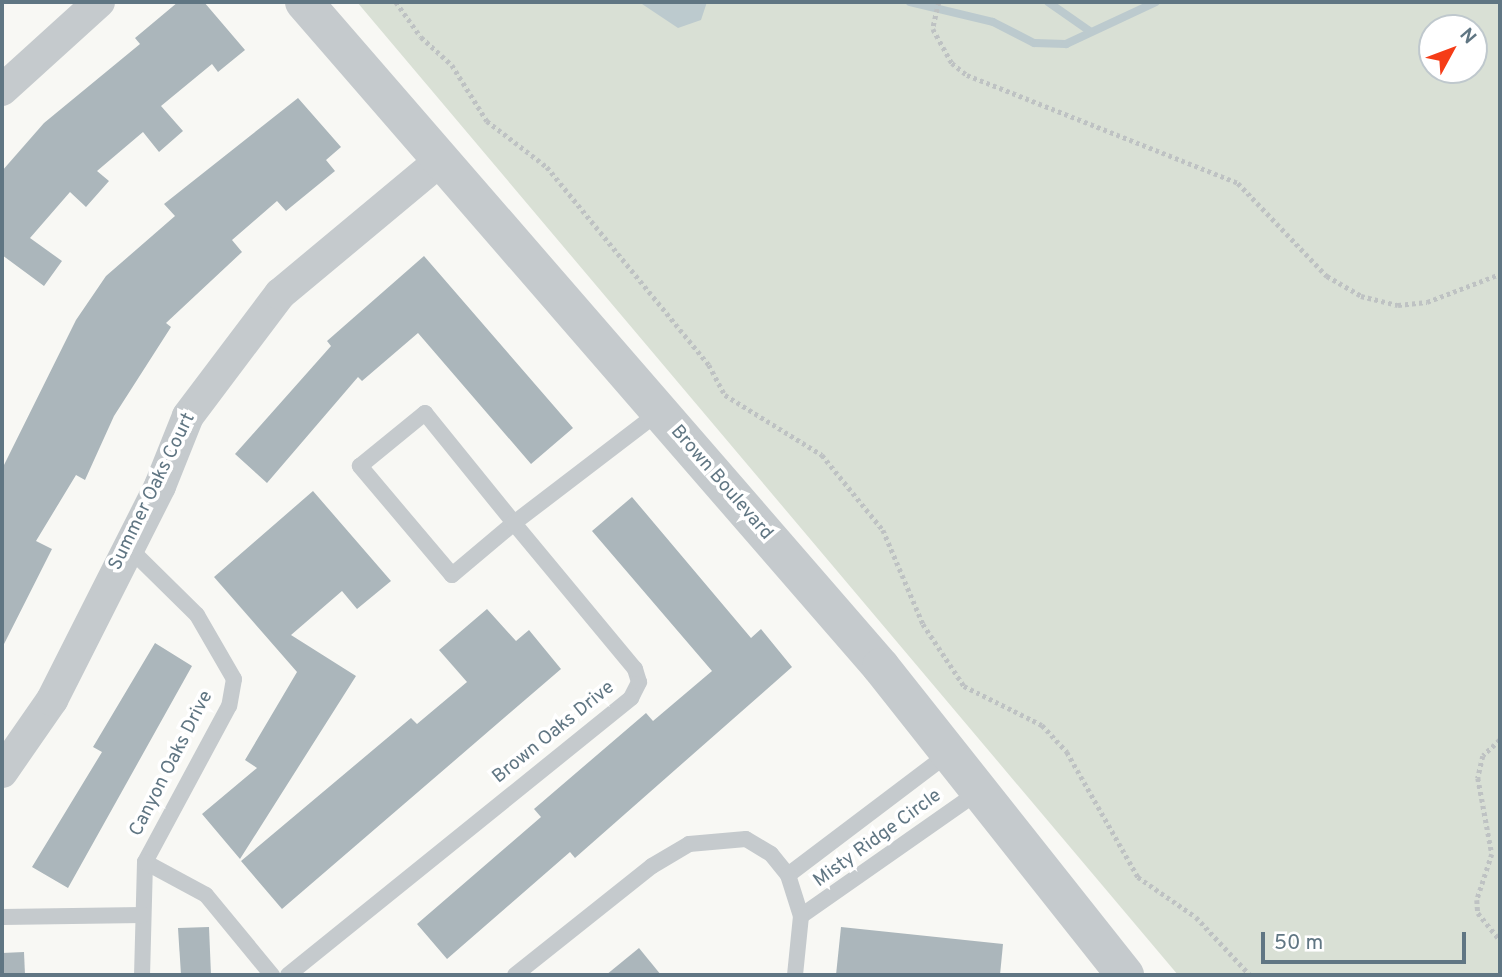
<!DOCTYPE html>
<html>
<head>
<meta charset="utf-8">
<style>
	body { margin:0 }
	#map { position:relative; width:1502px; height:977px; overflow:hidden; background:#f8f8f4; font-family:Overpass,sans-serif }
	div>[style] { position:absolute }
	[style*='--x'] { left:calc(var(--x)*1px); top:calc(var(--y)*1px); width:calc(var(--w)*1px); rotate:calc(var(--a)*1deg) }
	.green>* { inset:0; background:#d9e0d5 }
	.water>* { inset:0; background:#bccace }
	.stream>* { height:8px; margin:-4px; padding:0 4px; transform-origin:4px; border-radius:4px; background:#bccace }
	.building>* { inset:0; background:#abb6bb }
	.path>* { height:4.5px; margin-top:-2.25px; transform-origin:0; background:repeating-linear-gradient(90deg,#bec2c3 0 3.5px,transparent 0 7px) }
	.service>* { height:16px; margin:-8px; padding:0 8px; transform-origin:8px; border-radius:8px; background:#c5cacd }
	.minor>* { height:32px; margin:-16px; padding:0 16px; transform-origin:16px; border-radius:16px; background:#c5cacd }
	.tertiary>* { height:38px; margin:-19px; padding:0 19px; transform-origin:19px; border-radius:19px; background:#c5cacd }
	span { translate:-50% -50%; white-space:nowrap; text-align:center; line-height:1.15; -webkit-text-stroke:7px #fff; paint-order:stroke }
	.street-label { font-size:19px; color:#607683 }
	.frame { position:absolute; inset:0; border:4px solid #607683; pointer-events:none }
	.north { position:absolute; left:1418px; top:14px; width:70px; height:70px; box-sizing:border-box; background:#fff; border:2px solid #bfc8cd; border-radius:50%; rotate:49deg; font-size:19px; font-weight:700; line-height:28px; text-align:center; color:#607683 }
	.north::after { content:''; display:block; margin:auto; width:24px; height:32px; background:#f53c17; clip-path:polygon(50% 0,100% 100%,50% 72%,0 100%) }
	.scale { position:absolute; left:1261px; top:932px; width:205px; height:32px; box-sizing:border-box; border:4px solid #607683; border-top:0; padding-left:9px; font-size:21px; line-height:24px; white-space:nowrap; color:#607683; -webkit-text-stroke:5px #fff; paint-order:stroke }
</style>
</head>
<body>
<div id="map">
	<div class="green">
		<div style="clip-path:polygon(evenodd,357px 2px,1500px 2px,1500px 975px,1178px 975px,357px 2px,1432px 28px,1474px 28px,1474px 70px,1432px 70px,1432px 28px)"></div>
	</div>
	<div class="water">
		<div style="clip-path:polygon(639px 2px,707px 2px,701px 20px,678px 28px)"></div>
	</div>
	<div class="stream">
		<div style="--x:910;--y:2;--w:85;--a:13.5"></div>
		<div style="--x:993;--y:22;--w:46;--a:27.1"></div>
		<div style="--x:1034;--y:43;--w:32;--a:2"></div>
		<div style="--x:1066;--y:44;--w:99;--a:-25"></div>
		<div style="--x:1048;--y:2;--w:52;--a:34.9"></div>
	</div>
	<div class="building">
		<div style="clip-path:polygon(178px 2px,204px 2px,245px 50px,218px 72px,212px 64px,161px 106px,183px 131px,159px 152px,143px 132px,97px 171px,109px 181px,86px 207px,70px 192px,30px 238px,62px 261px,44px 286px,2px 255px,2px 171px,44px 123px,140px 44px,135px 38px)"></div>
		<div style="clip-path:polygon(298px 98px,341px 147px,326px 160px,335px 171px,286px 211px,277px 201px,232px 240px,242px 252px,166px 323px,171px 327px,114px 416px,85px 480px,76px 475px,36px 541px,52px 549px,2px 648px,2px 469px,76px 320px,106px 276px,175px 216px,164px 204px)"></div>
		<div style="clip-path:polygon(424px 256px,573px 428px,531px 464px,418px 333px,362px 381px,358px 377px,267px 483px,235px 454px,331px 346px,327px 341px)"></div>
		<div style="clip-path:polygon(313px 491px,391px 581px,357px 609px,342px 591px,291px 635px,356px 676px,240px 859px,202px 814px,257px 768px,245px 760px,297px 672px,214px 577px)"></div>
		<div style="clip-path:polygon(632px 497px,751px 638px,761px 629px,792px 667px,575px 858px,570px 852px,447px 959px,417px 924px,541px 817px,534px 809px,646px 713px,653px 721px,712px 671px,592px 531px)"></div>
		<div style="clip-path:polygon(487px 609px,516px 641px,529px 630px,561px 669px,282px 909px,241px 861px,411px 718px,417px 724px,467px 682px,439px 650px)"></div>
		<div style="clip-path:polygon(155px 643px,192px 666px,68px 888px,32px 867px,102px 752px,93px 747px)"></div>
		<div style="clip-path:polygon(209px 927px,211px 975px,181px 975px,178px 928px)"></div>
		<div style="clip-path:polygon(841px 927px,1003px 944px,1000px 975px,836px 975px)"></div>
		<div style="clip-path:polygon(639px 948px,661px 975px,606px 975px)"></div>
		<div style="clip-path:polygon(24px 952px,25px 975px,2px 975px,2px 953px)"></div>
	</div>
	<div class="path">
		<div style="--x:396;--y:2;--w:43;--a:54.5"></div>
		<div style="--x:421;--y:37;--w:42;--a:42.1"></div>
		<div style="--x:452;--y:65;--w:66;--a:58"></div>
		<div style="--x:487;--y:121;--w:76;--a:37.5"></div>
		<div style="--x:547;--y:167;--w:256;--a:50.7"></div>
		<div style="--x:709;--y:365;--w:34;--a:62"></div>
		<div style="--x:725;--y:395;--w:114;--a:31.7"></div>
		<div style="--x:822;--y:455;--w:97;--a:50.9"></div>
		<div style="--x:883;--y:530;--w:102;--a:66.9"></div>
		<div style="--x:923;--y:624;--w:74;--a:56.5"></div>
		<div style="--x:964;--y:686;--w:87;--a:26.6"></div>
		<div style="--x:1042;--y:725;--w:37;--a:47"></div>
		<div style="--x:1067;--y:752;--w:144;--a:60.4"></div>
		<div style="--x:1138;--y:877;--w:70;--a:34.6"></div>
		<div style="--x:1196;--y:917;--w:79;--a:47"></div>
		<div style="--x:939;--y:2;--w:28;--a:103"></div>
		<div style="--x:933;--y:29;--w:39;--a:61"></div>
		<div style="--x:952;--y:63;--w:19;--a:39"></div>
		<div style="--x:967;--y:75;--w:292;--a:21.7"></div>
		<div style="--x:1238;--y:183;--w:129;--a:46.3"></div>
		<div style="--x:1327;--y:276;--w:39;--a:30"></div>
		<div style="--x:1361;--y:296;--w:38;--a:14"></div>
		<div style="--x:1398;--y:305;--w:29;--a:-6"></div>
		<div style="--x:1427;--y:302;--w:78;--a:-21"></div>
		<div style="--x:1500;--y:740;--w:23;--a:137"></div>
		<div style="--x:1483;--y:756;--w:23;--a:103"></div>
		<div style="--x:1478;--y:778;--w:77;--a:79.6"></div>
		<div style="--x:1492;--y:854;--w:48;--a:108.1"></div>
		<div style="--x:1477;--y:900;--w:13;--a:86"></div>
		<div style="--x:1478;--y:913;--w:35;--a:51"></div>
	</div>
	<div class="service">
		<div style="--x:425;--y:413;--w:141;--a:51"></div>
		<div style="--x:514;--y:523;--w:81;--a:140"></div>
		<div style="--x:452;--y:575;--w:143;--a:-130.2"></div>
		<div style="--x:360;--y:466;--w:84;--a:-39.2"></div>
		<div style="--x:127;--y:546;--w:98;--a:44.6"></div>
		<div style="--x:197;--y:615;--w:74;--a:60"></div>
		<div style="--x:234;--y:679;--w:27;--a:100"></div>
		<div style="--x:229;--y:706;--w:177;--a:118.3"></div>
		<div style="--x:145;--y:862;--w:113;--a:91.5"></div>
		<div style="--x:145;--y:862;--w:69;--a:28.4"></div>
		<div style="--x:206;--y:895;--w:104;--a:50.5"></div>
		<div style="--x:788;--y:875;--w:201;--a:-37.1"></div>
		<div style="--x:801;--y:916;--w:216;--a:-35"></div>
		<div style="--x:2;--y:917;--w:141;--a:-0.8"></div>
		<div style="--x:288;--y:975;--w:441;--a:-38.9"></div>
		<div style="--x:631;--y:698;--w:18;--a:-63"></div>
		<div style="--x:639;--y:682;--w:14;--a:-107"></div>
		<div style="--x:635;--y:669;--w:190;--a:-129.7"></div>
		<div style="--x:514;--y:523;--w:183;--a:-37.4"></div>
		<div style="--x:515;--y:975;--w:175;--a:-38.5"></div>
		<div style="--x:652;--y:866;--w:43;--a:-30.7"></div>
		<div style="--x:689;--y:844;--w:57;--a:-5"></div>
		<div style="--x:746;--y:839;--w:29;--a:31"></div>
		<div style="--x:771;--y:854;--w:27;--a:51"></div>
		<div style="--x:788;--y:875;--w:43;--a:72.4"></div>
		<div style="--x:801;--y:916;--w:59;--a:95.8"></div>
	</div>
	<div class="minor">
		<div style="--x:2;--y:90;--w:131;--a:-42.2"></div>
		<div style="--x:2;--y:772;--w:88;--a:-55.2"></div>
		<div style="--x:52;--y:700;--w:240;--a:-63.2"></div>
		<div style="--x:160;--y:486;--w:75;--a:-68.2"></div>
		<div style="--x:188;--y:416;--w:153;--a:-53"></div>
		<div style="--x:280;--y:294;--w:209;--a:-39.8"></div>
	</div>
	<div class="tertiary">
		<div style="--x:304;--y:2;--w:880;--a:49.05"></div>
		<div style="--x:881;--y:667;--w:393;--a:51.6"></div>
	</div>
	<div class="street-label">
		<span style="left:721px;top:483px;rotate:49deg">Brown Boulevard</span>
		<span style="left:153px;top:492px;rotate:-64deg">Summer Oaks Court</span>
		<span style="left:554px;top:733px;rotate:-39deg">Brown Oaks Drive</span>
		<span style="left:172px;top:764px;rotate:-63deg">Canyon Oaks Drive</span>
		<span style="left:878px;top:839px;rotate:-36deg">Misty Ridge Circle</span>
	</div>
	<div class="frame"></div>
	<div class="north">N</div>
	<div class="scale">50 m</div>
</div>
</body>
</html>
